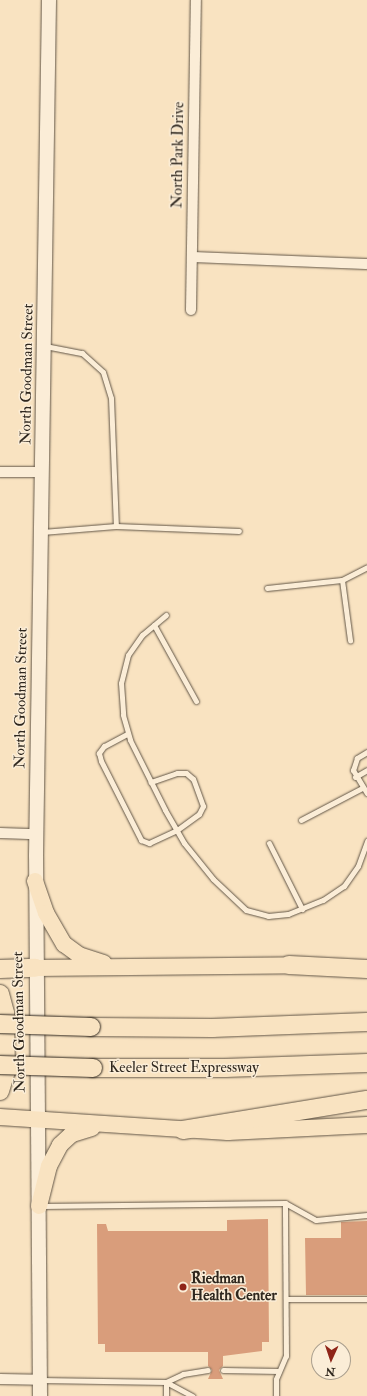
<!DOCTYPE html>
<html>
<head>
<meta charset="utf-8">
<style>
	body { margin:0 }
	#map { position:relative; width:367px; height:1396px; overflow:hidden; background:#f9e3c1; font-family:"IM FELL Double Pica",serif }
	div>[style] { position:absolute }
	[style*='--x'] { left:calc(var(--x)*1px); top:calc(var(--y)*1px); width:calc(var(--w)*1px); rotate:calc(var(--a)*1deg) }
	.building>* { inset:0; background:#d99d7b }
	.roads { filter:drop-shadow(0 0 1px #625647) drop-shadow(0 0 1px #625647) }
	.service>* { height:5px; margin:-2.5px; padding:0 2.5px; transform-origin:2.5px; border-radius:2.5px; background:#fbedd7 }
	.minor>* { height:10px; margin:-5px; padding:0 5px; transform-origin:5px; border-radius:5px; background:#fbedd7 }
	.secondary>* { height:14px; margin:-7px; padding:0 7px; transform-origin:7px; border-radius:7px; background:#fbedd7 }
	.primary>* { height:16px; margin:-8px; padding:0 8px; transform-origin:8px; border-radius:8px; background:#f9e3c1 }
	.motorway>* { height:18px; margin:-9px; padding:0 9px; transform-origin:9px; border-radius:9px; background:#f9e3c1 }
	.bridges { filter:drop-shadow(0 0 1px #2f271e) drop-shadow(0 0 1px #2f271e) }
	.motorway-bridge>* { height:18px; margin:-9px; padding:0 9px; transform-origin:9px; border-radius:9px; background:#f9e3c1 }
	.dots>* { width:11px; height:11px; translate:-50% -50%; box-sizing:border-box; border:2px solid #fbedd7; border-radius:50% }
	span { translate:-50% -50%; white-space:nowrap; text-align:center; line-height:1.15; -webkit-text-stroke:3px #fbedd7; paint-order:stroke }
	.street-label { font-size:15px; color:#2f271e }
	.poi-label { font-size:15px; color:#2f271e; font-weight:700 }
	.left { translate:0 -50%; text-align:left }
	.north { position:absolute; left:311px; top:1340px; width:40px; height:40px; box-sizing:border-box; background:#fbedd7; border:1px solid #a99e8d; border-radius:50%; rotate:183deg; font-size:11px; font-weight:700; line-height:16px; text-align:center; color:#2f271e }
	.north::after { content:''; display:block; margin:auto; width:14px; height:18px; background:#8f2418; clip-path:polygon(50% 0,100% 100%,50% 72%,0 100%) }
</style>
</head>
<body>
<div id="map">
	<div class="building">
		<div style="clip-path:polygon(268px 1219px,269px 1342px,262px 1342px,262px 1351px,223px 1356px,223px 1366px,219px 1370px,223px 1379px,208px 1379px,212px 1370px,208px 1366px,208px 1352px,105px 1352px,105px 1344px,98px 1344px,97px 1224px,106px 1224px,108px 1231px,227px 1231px,227px 1220px)"></div>
		<div style="clip-path:polygon(367px 1221px,367px 1295px,306px 1295px,305px 1238px,341px 1238px,341px 1222px)"></div>
	</div>
	<div class="roads">
		<div class="service">
			<div style="--x:45;--y:346;--w:38;--a:11"></div>
			<div style="--x:82;--y:353;--w:28;--a:42"></div>
			<div style="--x:103;--y:372;--w:27;--a:73"></div>
			<div style="--x:111;--y:398;--w:128;--a:87.8"></div>
			<div style="--x:116;--y:526;--w:123;--a:2.3"></div>
			<div style="--x:42;--y:532;--w:74;--a:-4.6"></div>
			<div style="--x:342;--y:580;--w:61;--a:82.4"></div>
			<div style="--x:267;--y:588;--w:75;--a:-6.1"></div>
			<div style="--x:342;--y:580;--w:28;--a:-27"></div>
			<div style="--x:166;--y:615;--w:31;--a:140"></div>
			<div style="--x:142;--y:635;--w:24;--a:125"></div>
			<div style="--x:128;--y:655;--w:29;--a:104"></div>
			<div style="--x:121;--y:683;--w:32;--a:86"></div>
			<div style="--x:123;--y:715;--w:26;--a:74"></div>
			<div style="--x:130;--y:740;--w:78;--a:63.4"></div>
			<div style="--x:165;--y:810;--w:38;--a:60"></div>
			<div style="--x:184;--y:843;--w:46;--a:51.1"></div>
			<div style="--x:213;--y:879;--w:45;--a:43.2"></div>
			<div style="--x:246;--y:910;--w:23;--a:15"></div>
			<div style="--x:268;--y:916;--w:20;--a:-6"></div>
			<div style="--x:288;--y:914;--w:38;--a:-22"></div>
			<div style="--x:323;--y:900;--w:25;--a:-34"></div>
			<div style="--x:344;--y:886;--w:24;--a:-55"></div>
			<div style="--x:358;--y:866;--w:27;--a:-70"></div>
			<div style="--x:154;--y:625;--w:87;--a:61.1"></div>
			<div style="--x:127;--y:734;--w:26;--a:152"></div>
			<div style="--x:104;--y:746;--w:9;--a:126"></div>
			<div style="--x:99;--y:753;--w:8;--a:76"></div>
			<div style="--x:101;--y:761;--w:89;--a:63.1"></div>
			<div style="--x:141;--y:840;--w:9;--a:21"></div>
			<div style="--x:149;--y:843;--w:31;--a:-25"></div>
			<div style="--x:177;--y:830;--w:27;--a:-36"></div>
			<div style="--x:199;--y:814;--w:9;--a:-63"></div>
			<div style="--x:203;--y:806;--w:29;--a:-110"></div>
			<div style="--x:193;--y:779;--w:9;--a:-139"></div>
			<div style="--x:186;--y:773;--w:9;--a:180"></div>
			<div style="--x:177;--y:773;--w:28;--a:161"></div>
			<div style="--x:367;--y:752;--w:12;--a:149"></div>
			<div style="--x:357;--y:758;--w:13;--a:108"></div>
			<div style="--x:353;--y:770;--w:27;--a:59"></div>
			<div style="--x:355;--y:777;--w:14;--a:-30"></div>
			<div style="--x:301;--y:820;--w:69;--a:-27.7"></div>
			<div style="--x:269;--y:843;--w:74;--a:63.4"></div>
			<div style="--x:42;--y:1206;--w:243;--a:-0.7"></div>
			<div style="--x:285;--y:1203;--w:35;--a:29"></div>
			<div style="--x:316;--y:1220;--w:51;--a:-5.6"></div>
			<div style="--x:287;--y:1299;--w:80;--a:0"></div>
			<div style="--x:223;--y:1370;--w:56;--a:1"></div>
			<div style="--x:40;--y:1380;--w:126;--a:0.9"></div>
			<div style="--x:166;--y:1382;--w:30;--a:28"></div>
			<div style="--x:166;--y:1396;--w:14;--a:-90"></div>
			<div style="--x:166;--y:1382;--w:19;--a:-25"></div>
			<div style="--x:183;--y:1374;--w:25;--a:-9"></div>
			<div style="--x:276;--y:1396;--w:17;--a:-90"></div>
			<div style="--x:276;--y:1379;--w:25;--a:-67"></div>
			<div style="--x:286;--y:1356;--w:153;--a:-90.4"></div>
		</div>
		<div class="minor">
			<div style="--x:192;--y:257;--w:175;--a:2.3"></div>
			<div style="--x:191;--y:310;--w:310;--a:-89.1"></div>
			<div style="--x:0;--y:472;--w:42;--a:0"></div>
			<div style="--x:0;--y:833;--w:36;--a:2"></div>
			<div style="--x:0;--y:1379;--w:39;--a:1"></div>
		</div>
		<div class="secondary">
			<div style="--x:40;--y:1396;--w:540;--a:-90.42"></div>
			<div style="--x:36;--y:856;--w:856;--a:-89.13"></div>
		</div>
		<div class="primary">
			<div style="--x:35;--y:881;--w:34;--a:71"></div>
			<div style="--x:46;--y:913;--w:36;--a:60"></div>
			<div style="--x:64;--y:944;--w:19;--a:36"></div>
			<div style="--x:79;--y:955;--w:26;--a:18"></div>
			<div style="--x:35;--y:968;--w:266;--a:-0.6"></div>
			<div style="--x:0;--y:1117;--w:228;--a:3.8"></div>
			<div style="--x:228;--y:1132;--w:139;--a:-2.9"></div>
			<div style="--x:39;--y:1206;--w:41;--a:-76"></div>
			<div style="--x:49;--y:1166;--w:24;--a:-62"></div>
			<div style="--x:60;--y:1145;--w:16;--a:-43"></div>
			<div style="--x:72;--y:1134;--w:21;--a:-17"></div>
		</div>
		<div class="motorway">
			<div style="--x:289;--y:965;--w:78;--a:2.9"></div>
			<div style="--x:0;--y:969;--w:35;--a:-2"></div>
			<div style="--x:0;--y:994;--w:20;--a:75"></div>
			<div style="--x:5;--y:1013;--w:58;--a:89"></div>
			<div style="--x:6;--y:1071;--w:21;--a:107"></div>
			<div style="--x:91;--y:1027;--w:121;--a:0.5"></div>
			<div style="--x:212;--y:1028;--w:155;--a:-2.2"></div>
			<div style="--x:93;--y:1068;--w:132;--a:0"></div>
			<div style="--x:225;--y:1068;--w:142;--a:-2"></div>
			<div style="--x:183;--y:1130;--w:186;--a:-9.3"></div>
		</div>
	</div>
	<div class="bridges">
		<div class="motorway-bridge">
			<div style="--x:0;--y:1024;--w:91;--a:1.9"></div>
			<div style="--x:0;--y:1065;--w:93;--a:1.8"></div>
		</div>
	</div>
	<div class="dots">
		<div style="left:183px;top:1287px;background:#8f2418"></div>
	</div>
	<div class="street-label">
		<span style="left:178px;top:155px;rotate:-89deg">North Park Drive</span>
		<span style="left:27px;top:374px;rotate:-89deg">North Goodman Street</span>
		<span style="left:21px;top:698px;rotate:-89deg">North Goodman Street</span>
		<span style="left:19px;top:1022px;rotate:-91deg">North Goodman Street</span>
		<span style="left:184px;top:1068px">Keeler Street Expressway</span>
	</div>
	<div class="poi-label">
		<span class="left" style="left:191px;top:1287px">Riedman<br>Health Center</span>
	</div>
	<div class="north">N</div>
</div>
</body>
</html>
